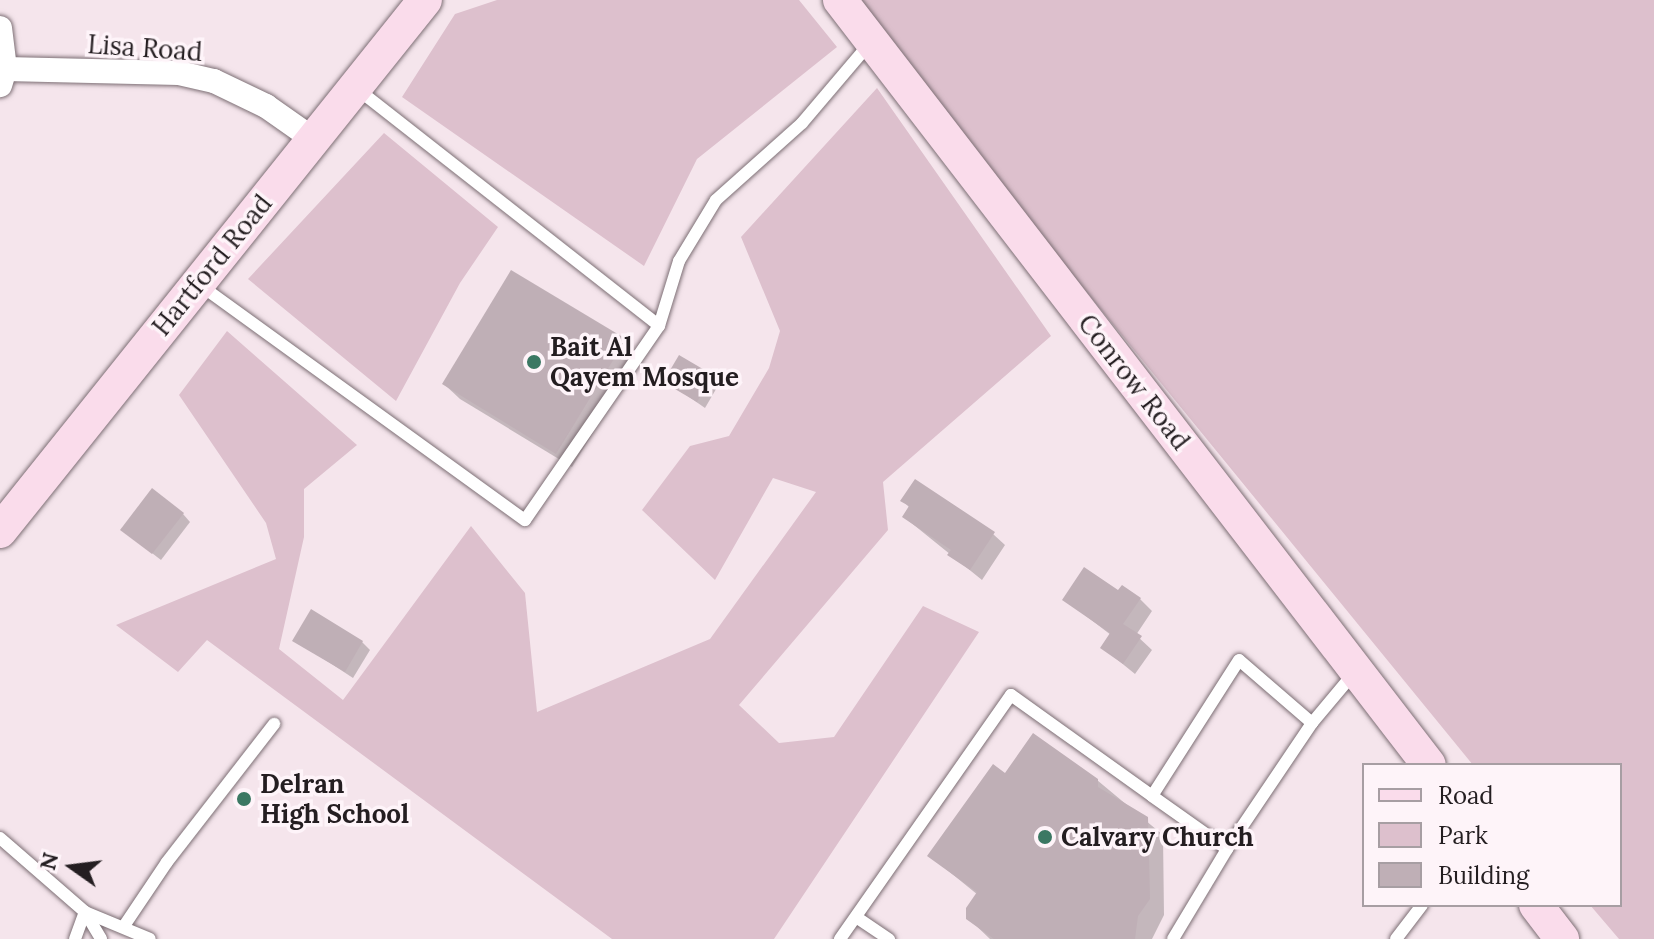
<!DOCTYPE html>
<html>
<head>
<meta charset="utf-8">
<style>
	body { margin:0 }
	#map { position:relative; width:1654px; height:939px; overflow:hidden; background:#f5e5ec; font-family:Lora,serif }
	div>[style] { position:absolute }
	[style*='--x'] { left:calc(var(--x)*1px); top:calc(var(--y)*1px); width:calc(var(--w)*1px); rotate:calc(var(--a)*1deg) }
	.green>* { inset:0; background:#ddc0cd }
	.shadow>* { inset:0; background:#0003 }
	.building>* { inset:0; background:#bfafb6 }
	.roads { filter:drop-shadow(0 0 2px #7d6f75) drop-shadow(0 0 2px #7d6f75) }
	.lane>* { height:12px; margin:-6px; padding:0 6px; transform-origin:6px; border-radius:6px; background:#fff }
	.street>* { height:24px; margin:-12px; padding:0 12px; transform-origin:12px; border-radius:12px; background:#fff }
	.secondary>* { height:34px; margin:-17px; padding:0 17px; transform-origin:17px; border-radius:17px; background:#fadceb }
	.dots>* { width:22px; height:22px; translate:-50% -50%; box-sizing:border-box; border:4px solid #fef4f9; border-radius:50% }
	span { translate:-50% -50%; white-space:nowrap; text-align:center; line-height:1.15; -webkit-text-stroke:7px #fef4f9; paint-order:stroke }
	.street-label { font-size:26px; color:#241e21 }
	.poi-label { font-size:26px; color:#241e21; font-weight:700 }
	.left { translate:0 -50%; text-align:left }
	.legend { position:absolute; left:1362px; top:763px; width:260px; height:144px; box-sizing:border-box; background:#fef4f9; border:2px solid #a79ea3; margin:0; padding:10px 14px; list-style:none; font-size:24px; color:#241e21 }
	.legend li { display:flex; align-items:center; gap:16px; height:40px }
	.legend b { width:40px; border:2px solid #a79ea3 }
	.north { position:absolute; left:32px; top:827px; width:80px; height:80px; -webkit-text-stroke:6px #fef4f9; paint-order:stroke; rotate:284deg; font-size:22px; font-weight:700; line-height:32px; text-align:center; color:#241e21 }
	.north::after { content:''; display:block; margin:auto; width:28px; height:36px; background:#241e21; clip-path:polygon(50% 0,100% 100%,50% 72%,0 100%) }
</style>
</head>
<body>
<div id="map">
	<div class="green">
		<div style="clip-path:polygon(497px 0,799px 0,837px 47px,697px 159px,644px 266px,402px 97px,455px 14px)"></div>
		<div style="clip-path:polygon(848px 0,1654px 0,1654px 939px,1619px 939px,1590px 905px,1620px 905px,1620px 765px,1473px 765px)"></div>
		<div style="clip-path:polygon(877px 88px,1051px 336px,883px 482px,888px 530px,739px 705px,779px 743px,834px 737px,923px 606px,979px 632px,774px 939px,612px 939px,207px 640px,178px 672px,116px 625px,276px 559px,266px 523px,179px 395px,227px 331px,357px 445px,304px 489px,304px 537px,279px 649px,343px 700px,471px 526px,525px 593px,537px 712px,710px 639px,816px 492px,773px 478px,715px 580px,642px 510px,690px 446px,729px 436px,769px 368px,780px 331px,741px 237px)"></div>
		<div style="clip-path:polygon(384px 133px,498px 227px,460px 283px,396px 401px,248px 279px)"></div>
	</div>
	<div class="shadow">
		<div style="clip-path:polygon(624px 341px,640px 356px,572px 467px,460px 399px,444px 384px)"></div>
		<div style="clip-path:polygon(712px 376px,719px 384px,705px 408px,666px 381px)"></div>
		<div style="clip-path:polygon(903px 501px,993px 534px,1005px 545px,982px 580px,904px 517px,910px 508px)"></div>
		<div style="clip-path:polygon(183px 514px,190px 522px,161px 560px,131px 537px)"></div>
		<div style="clip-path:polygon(1119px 593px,1140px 599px,1152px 611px,1136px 635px,1152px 650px,1135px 674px,1103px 648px,1111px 635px,1065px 600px)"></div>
		<div style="clip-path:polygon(295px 640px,362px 642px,370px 650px,353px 678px)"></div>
		<div style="clip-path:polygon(1005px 776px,1097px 780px,1163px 835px,1164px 915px,1152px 939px,990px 939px,968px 918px,978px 895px,930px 856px)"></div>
	</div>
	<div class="building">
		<div style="clip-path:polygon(511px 270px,626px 339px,556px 454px,442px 384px)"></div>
		<div style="clip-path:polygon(679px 355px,713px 375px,697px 402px,663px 382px)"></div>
		<div style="clip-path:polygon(915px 479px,995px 532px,970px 570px,947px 555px,951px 550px,902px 517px,909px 506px,900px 501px)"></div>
		<div style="clip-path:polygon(152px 488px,184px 513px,152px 554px,120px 530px)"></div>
		<div style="clip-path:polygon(1084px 567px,1118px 590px,1122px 585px,1141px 598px,1123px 624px,1142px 636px,1123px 664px,1100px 648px,1110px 633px,1062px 600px)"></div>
		<div style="clip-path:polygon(311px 609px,363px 641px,345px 672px,292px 641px)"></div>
		<div style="clip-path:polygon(1033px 733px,1098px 779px,1098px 787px,1148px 817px,1150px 899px,1138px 916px,1135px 939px,994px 939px,966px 919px,966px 908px,977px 892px,927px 856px,993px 764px,1005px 773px)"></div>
	</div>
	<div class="roads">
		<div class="lane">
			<div style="--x:356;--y:88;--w:385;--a:38.1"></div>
			<div style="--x:200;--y:285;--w:401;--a:35.9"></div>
			<div style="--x:525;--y:520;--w:236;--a:-55.4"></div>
			<div style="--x:659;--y:326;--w:68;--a:-72.9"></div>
			<div style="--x:679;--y:261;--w:71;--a:-58.8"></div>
			<div style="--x:716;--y:200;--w:115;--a:-41.8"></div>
			<div style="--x:802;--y:123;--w:106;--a:-49.6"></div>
			<div style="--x:1312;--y:723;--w:96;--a:-139.2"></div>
			<div style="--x:1239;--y:660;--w:161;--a:122.6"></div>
			<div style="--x:1152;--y:796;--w:92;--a:35.2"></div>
			<div style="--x:1227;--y:849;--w:152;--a:-56"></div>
			<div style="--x:1312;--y:723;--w:65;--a:-50"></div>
			<div style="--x:0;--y:838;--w:113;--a:41"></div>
			<div style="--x:85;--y:912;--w:31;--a:59"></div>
			<div style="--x:85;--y:912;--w:70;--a:22.6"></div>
			<div style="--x:856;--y:917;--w:40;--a:34"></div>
			<div style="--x:124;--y:926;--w:77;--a:-56.1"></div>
			<div style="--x:167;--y:862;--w:175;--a:-52.2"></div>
			<div style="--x:75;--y:939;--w:29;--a:-70"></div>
			<div style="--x:840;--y:939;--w:298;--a:-55"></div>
			<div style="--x:1011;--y:695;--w:173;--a:35.6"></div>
			<div style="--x:1173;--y:939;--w:105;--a:-59"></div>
			<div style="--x:1396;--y:939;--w:43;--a:-52.6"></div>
		</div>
		<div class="street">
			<div style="--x:0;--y:28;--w:41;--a:83"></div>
			<div style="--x:5;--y:69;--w:17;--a:107"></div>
			<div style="--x:5;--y:69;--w:174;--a:1.3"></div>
			<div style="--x:179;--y:73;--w:36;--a:13"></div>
			<div style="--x:214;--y:81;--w:58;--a:25.7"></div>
			<div style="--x:266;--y:106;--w:57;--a:35.1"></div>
		</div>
		<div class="secondary">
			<div style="--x:840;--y:0;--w:965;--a:52.41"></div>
			<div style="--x:0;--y:531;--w:680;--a:-51.33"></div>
			<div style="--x:1536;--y:905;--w:43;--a:52.6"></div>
		</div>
	</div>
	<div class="dots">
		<div style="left:534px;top:362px;background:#3b7863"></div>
		<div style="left:244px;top:799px;background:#3b7863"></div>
		<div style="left:1045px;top:837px;background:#3b7863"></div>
	</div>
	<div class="street-label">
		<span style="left:145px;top:48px;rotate:4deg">Lisa Road</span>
		<span style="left:212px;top:265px;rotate:-51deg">Hartford Road</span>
		<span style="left:1134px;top:382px;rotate:52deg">Conrow Road</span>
	</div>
	<div class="poi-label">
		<span class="left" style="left:550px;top:362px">Bait Al<br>Qayem Mosque</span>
		<span class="left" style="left:260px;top:799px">Delran<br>High School</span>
		<span class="left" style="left:1061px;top:837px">Calvary Church</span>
	</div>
	<ul class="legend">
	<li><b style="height:10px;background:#fadceb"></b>Road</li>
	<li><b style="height:22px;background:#ddc0cd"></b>Park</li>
	<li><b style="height:22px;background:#bfafb6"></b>Building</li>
	</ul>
	<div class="north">N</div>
</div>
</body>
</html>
